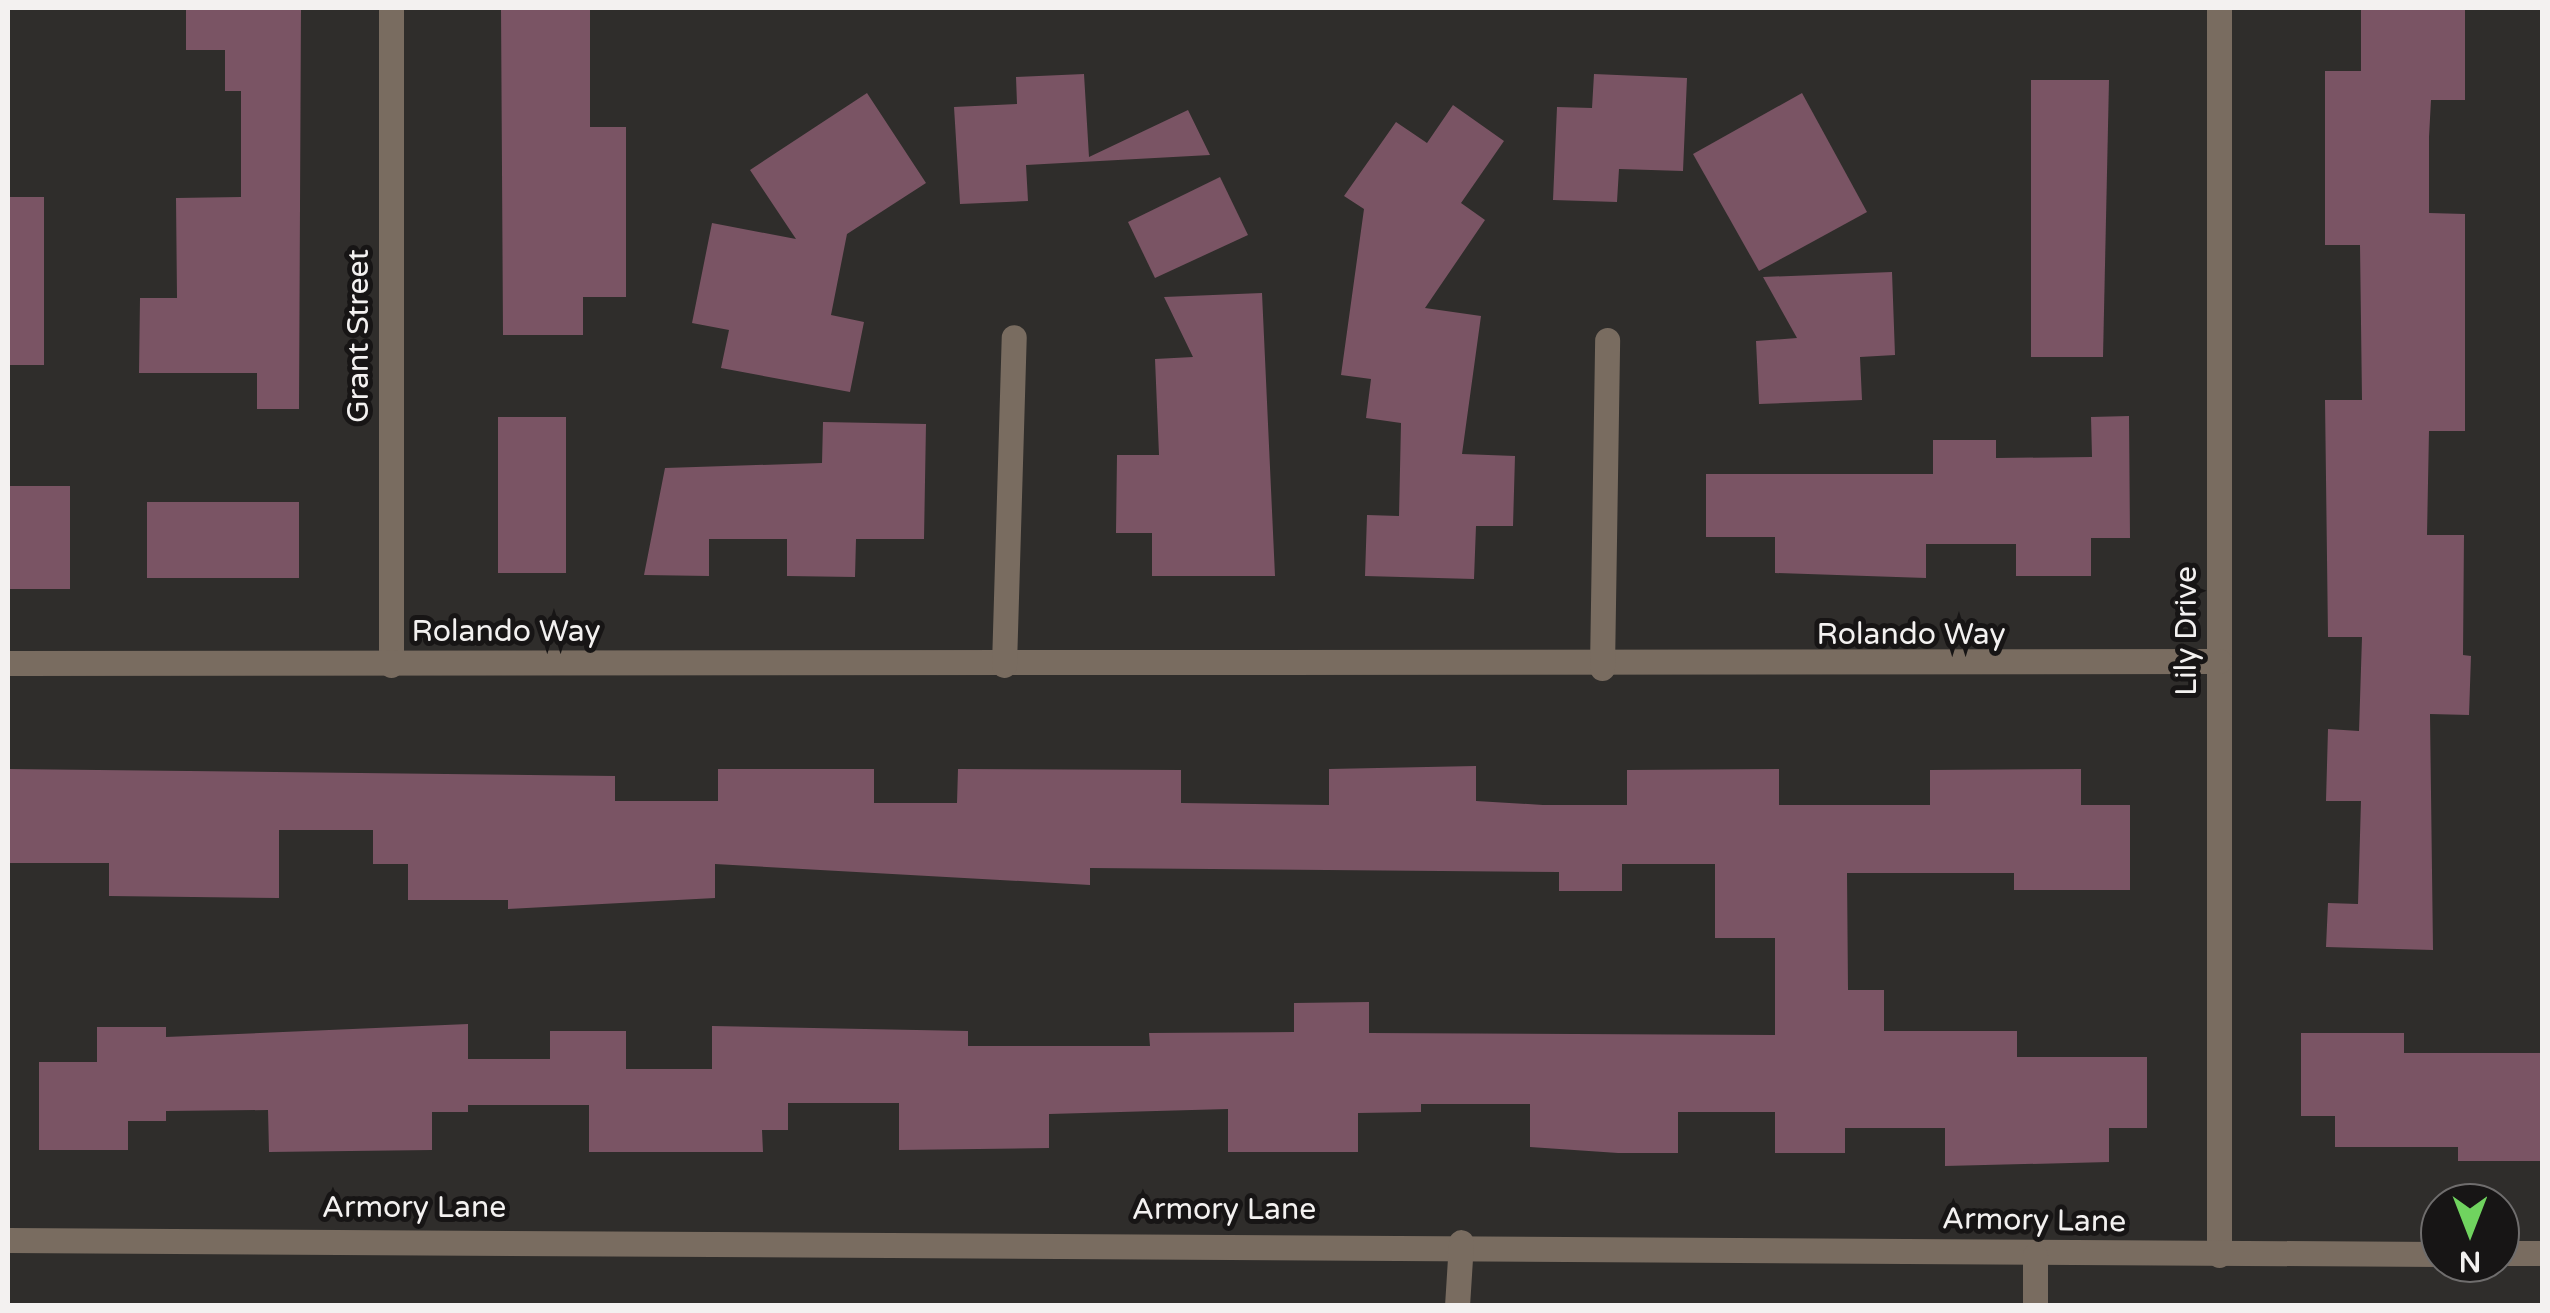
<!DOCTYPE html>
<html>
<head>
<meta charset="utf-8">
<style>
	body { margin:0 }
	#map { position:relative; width:2550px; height:1313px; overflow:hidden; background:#2f2d2b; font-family:"Varela Round",sans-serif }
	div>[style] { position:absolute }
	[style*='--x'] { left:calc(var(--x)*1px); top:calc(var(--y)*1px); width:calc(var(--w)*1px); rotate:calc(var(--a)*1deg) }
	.building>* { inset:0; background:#7a5464 }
	.minor>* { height:25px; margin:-12.5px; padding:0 12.5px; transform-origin:12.5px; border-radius:12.5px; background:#796c60 }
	span { translate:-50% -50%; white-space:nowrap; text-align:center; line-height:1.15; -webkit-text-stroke:10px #171515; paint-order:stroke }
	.street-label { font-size:30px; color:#f3f1f0 }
	.frame { position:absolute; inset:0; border:10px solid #f3f1f0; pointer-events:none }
	.north { position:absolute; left:2420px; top:1183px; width:100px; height:100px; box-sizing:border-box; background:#171515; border:2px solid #6f6d6d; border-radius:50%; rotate:180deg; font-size:28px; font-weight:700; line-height:40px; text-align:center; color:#f3f1f0 }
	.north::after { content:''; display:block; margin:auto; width:35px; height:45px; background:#70d35f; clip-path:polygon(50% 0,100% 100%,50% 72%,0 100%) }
</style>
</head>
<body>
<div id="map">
	<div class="building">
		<div style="clip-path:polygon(186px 8px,301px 8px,299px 409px,257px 409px,257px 373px,139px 373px,140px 298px,177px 298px,176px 198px,241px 197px,241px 91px,225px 91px,225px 50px,186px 50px)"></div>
		<div style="clip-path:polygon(501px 8px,590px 8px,590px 127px,626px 127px,626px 297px,583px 297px,583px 335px,503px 335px)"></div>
		<div style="clip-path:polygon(2361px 8px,2465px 8px,2465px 100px,2431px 100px,2429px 137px,2429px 213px,2465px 214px,2465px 431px,2429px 431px,2427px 535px,2464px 535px,2463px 655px,2471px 656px,2469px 715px,2430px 714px,2433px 950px,2326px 947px,2328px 903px,2358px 904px,2361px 801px,2326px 801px,2328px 729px,2359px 731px,2362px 637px,2328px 637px,2325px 400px,2362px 400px,2360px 245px,2325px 245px,2325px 71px,2361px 71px)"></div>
		<div style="clip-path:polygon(1084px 74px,1089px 157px,1188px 110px,1210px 155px,1026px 165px,1028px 201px,960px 204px,954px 107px,1017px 104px,1016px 77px)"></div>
		<div style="clip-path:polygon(1594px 74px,1687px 78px,1683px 171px,1619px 169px,1617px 202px,1553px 200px,1557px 107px,1592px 108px)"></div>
		<div style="clip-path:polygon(2031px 80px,2109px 80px,2103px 357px,2031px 357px)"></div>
		<div style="clip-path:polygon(867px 93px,926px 183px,847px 234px,831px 315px,864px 322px,850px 392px,721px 368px,729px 330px,692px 323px,712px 223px,796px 239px,750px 170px)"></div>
		<div style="clip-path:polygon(1802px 93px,1867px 212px,1759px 271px,1693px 154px)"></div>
		<div style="clip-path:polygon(1453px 105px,1504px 141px,1461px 203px,1485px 220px,1425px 308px,1481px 316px,1462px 454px,1515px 456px,1513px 526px,1476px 526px,1474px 579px,1365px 576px,1367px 515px,1399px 516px,1401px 423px,1366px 418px,1371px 379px,1341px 375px,1364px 209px,1344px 196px,1396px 122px,1427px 143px)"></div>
		<div style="clip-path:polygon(1220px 177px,1248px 235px,1155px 278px,1128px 222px)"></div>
		<div style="clip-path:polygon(8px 197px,44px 197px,44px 365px,8px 365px)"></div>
		<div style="clip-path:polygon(1892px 272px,1895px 355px,1860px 357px,1862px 400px,1759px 404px,1756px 341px,1797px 338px,1763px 277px)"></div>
		<div style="clip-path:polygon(1262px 293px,1275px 576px,1152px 576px,1152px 533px,1116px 533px,1117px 455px,1159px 455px,1155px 359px,1193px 357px,1164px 297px)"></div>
		<div style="clip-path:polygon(2129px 416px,2130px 538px,2091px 538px,2091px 576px,2016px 576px,2016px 544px,1926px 544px,1926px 578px,1775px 573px,1775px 537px,1706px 537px,1706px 474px,1933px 474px,1933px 440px,1996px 440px,1996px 458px,2092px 457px,2091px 417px)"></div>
		<div style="clip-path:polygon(498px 417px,566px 417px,566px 573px,498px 573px)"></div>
		<div style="clip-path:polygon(823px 422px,926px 424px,924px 539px,856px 539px,855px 577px,787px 576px,787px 539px,709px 539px,709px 576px,644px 575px,665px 468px,822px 463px)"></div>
		<div style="clip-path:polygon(8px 486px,70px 486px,70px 589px,8px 589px)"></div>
		<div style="clip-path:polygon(147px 502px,299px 502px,299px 578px,147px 578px)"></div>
		<div style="clip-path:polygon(1476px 766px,1476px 801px,1543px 805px,1627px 805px,1627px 770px,1779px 769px,1779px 805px,1930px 805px,1930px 770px,2081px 769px,2081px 805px,2130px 805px,2130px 890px,2014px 890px,2014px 873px,1847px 873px,1848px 990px,1884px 990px,1884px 1031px,2017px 1031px,2017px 1057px,2147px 1057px,2147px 1128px,2109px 1128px,2109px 1162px,1945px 1166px,1945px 1128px,1845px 1128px,1845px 1153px,1775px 1153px,1775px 1112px,1678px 1112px,1678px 1153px,1618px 1153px,1530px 1147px,1530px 1104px,1421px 1104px,1421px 1112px,1358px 1113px,1358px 1152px,1228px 1152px,1228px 1109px,1049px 1114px,1049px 1148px,899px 1150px,899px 1103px,788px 1103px,788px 1130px,762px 1130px,763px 1152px,589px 1152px,589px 1105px,468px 1105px,468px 1112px,432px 1112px,432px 1150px,269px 1152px,268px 1110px,166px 1111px,166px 1121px,128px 1121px,128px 1150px,39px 1150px,39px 1062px,97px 1062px,97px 1027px,166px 1027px,166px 1037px,468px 1024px,468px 1059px,550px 1059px,550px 1031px,626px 1031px,626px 1069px,712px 1069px,712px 1026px,968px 1031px,968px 1046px,1150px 1046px,1149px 1033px,1294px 1032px,1294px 1003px,1369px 1002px,1369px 1033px,1775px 1035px,1775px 938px,1715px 938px,1715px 864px,1622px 864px,1622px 891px,1559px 891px,1559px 872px,1090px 868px,1090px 885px,715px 864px,715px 898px,508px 909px,508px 900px,408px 900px,408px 864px,373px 864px,373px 830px,279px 830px,279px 898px,109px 896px,109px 863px,8px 863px,8px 769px,615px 776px,615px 801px,718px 801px,718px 769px,874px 769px,874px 803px,957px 803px,958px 769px,1181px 770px,1181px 803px,1329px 805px,1329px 769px)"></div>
		<div style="clip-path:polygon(2301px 1033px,2404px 1033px,2404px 1053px,2542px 1053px,2542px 1161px,2458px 1161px,2458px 1147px,2335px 1147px,2335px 1116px,2301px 1116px)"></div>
	</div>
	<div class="minor">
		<div style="--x:391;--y:8;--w:657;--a:90"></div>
		<div style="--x:2219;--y:8;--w:1247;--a:90"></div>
		<div style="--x:8;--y:663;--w:2211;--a:-0.05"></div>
		<div style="--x:1004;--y:665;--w:328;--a:-88.3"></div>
		<div style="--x:1602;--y:668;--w:328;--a:-89.1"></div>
		<div style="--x:8;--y:1240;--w:2432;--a:0.33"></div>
		<div style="--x:2500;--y:1253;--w:42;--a:0"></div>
		<div style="--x:2035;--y:1255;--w:51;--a:90"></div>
		<div style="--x:1457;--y:1306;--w:64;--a:-86.4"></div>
	</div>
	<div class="street-label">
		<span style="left:359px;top:336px;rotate:-90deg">Grant Street</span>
		<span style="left:2187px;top:631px;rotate:-90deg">Lily Drive</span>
		<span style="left:506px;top:632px">Rolando Way</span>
		<span style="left:1911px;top:635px">Rolando Way</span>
		<span style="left:414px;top:1208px">Armory Lane</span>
		<span style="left:1224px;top:1210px">Armory Lane</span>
		<span style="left:2034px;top:1221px;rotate:1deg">Armory Lane</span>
	</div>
	<div class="frame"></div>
	<div class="north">N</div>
</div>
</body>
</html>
